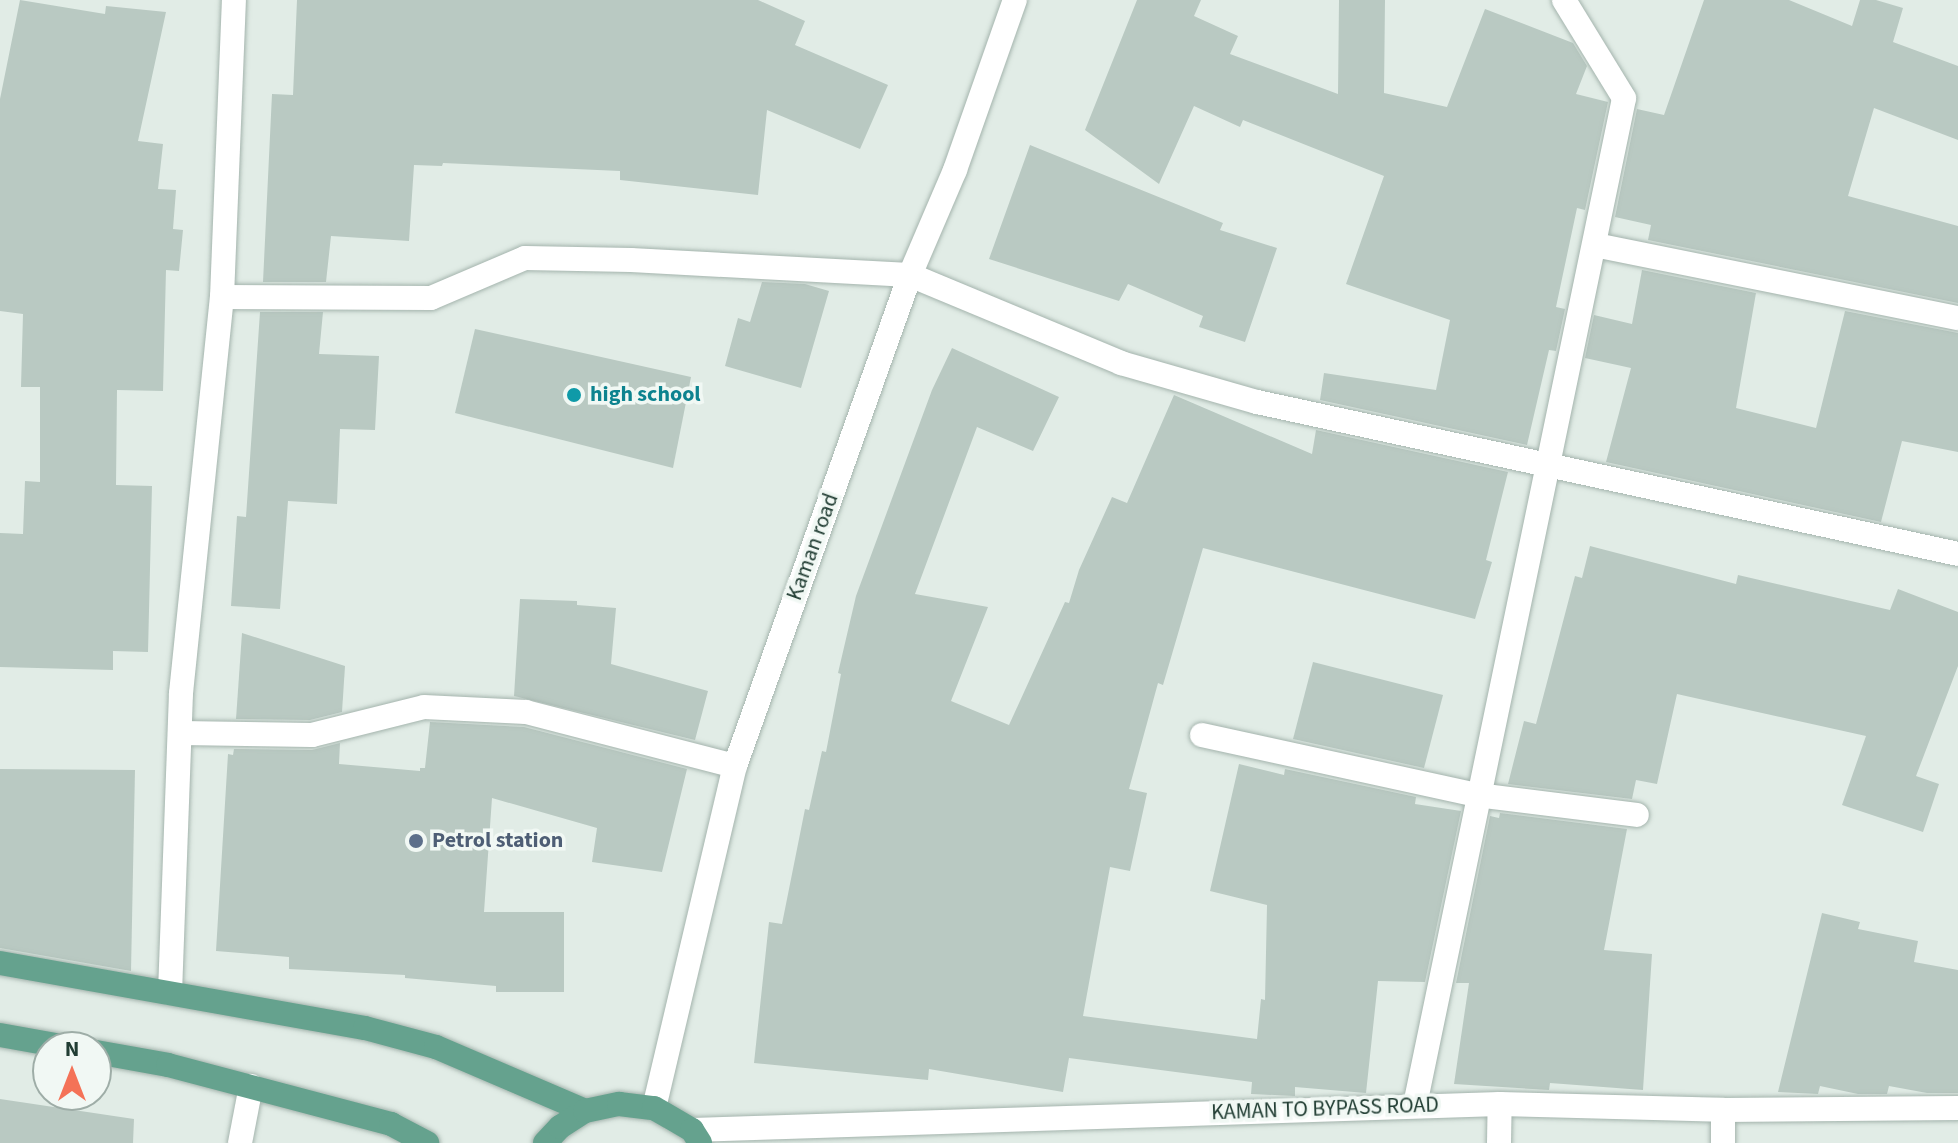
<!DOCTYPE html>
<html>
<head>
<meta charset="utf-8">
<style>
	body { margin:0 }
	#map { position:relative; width:1958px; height:1143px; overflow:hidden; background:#e1ece6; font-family:"Source Sans 3",sans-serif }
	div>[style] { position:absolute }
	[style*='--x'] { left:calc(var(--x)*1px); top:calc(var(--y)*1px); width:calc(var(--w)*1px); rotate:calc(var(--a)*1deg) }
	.building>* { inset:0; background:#b9c9c2 }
	.roads { filter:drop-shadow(0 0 2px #a4b4ad) drop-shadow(0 0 2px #a4b4ad) }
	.minor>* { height:24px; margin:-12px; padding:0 12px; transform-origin:12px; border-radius:12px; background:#fff }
	.major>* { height:24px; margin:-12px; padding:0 12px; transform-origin:12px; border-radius:12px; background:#65a28e }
	.dots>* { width:22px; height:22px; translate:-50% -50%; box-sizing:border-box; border:4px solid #f1f8f4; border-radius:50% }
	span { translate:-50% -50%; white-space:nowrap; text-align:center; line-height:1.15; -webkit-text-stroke:7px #f1f8f4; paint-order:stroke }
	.culture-label { font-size:22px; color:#0d838f; font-weight:700 }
	.left { translate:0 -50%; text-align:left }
	.street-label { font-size:22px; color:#213d33 }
	.service-label { font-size:22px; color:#4e5e75; font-weight:700 }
	.north { position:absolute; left:32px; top:1031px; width:80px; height:80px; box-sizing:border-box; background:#f1f8f4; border:2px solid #9eada7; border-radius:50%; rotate:0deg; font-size:22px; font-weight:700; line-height:32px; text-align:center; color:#213d33 }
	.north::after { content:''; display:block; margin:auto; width:28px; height:36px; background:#f47257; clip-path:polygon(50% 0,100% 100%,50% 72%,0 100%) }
</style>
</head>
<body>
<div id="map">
	<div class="building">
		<div style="clip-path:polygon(20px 0,105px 14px,106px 6px,166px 12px,138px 141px,163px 144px,158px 189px,176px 190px,173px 229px,183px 230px,179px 271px,166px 270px,163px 391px,117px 390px,116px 485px,152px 486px,148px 652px,113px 651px,113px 670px,0 667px,0 533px,23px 534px,25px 481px,40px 482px,40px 387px,21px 387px,23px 314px,0 311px,0 99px)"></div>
		<div style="clip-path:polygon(297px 0,758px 0,805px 21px,795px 45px,888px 85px,860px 149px,767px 110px,758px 195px,620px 180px,620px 171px,443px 163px,442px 166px,414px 165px,409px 241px,331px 236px,326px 282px,263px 282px,272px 94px,293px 95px)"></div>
		<div style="clip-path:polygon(1137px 0,1201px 0,1194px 16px,1238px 36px,1230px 54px,1338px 94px,1339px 0,1385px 0,1384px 93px,1447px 107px,1485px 9px,1573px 43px,1587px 66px,1576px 94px,1608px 102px,1585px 210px,1577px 208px,1556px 307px,1565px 309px,1556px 351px,1549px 350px,1527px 445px,1320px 400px,1324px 373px,1436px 390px,1450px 320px,1346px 284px,1384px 176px,1243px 120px,1240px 127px,1194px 106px,1159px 184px,1085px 130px)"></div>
		<div style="clip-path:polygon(1704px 0,1789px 0,1852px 26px,1860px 0,1876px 0,1903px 8px,1893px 42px,1958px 66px,1958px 140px,1874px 108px,1848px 196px,1958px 226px,1958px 303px,1648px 240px,1651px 225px,1615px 217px,1637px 109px,1664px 115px)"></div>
		<div style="clip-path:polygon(1030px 145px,1223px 223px,1220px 230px,1277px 248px,1245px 342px,1199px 327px,1203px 316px,1128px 284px,1119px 301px,989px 259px)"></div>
		<div style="clip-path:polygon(1642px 270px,1756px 293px,1736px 408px,1816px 428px,1845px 311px,1958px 333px,1958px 452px,1902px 441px,1881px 522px,1606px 462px,1631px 368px,1585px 358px,1594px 315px,1632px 324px)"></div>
		<div style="clip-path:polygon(762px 282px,805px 284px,829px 291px,801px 388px,725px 366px,738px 318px,750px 322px)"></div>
		<div style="clip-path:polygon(260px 312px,323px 312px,319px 354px,379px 356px,375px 430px,340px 429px,337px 504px,288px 501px,280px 609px,231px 606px,237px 516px,246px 517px)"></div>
		<div style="clip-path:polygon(475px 329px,691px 377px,673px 468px,455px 413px)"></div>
		<div style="clip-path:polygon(952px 348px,1059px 397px,1033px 451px,977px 427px,915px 594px,988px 607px,951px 701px,1009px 725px,1065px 602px,1069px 603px,1079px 570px,1112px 497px,1127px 503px,1174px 395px,1312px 454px,1316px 430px,1508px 472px,1486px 560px,1492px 562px,1475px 619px,1203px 548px,1163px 685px,1158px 683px,1129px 789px,1147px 793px,1130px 871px,1110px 867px,1083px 1016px,1257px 1039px,1261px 999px,1265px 1000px,1267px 905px,1210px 891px,1239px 764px,1284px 775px,1285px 769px,1416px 797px,1415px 804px,1461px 811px,1425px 982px,1378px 981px,1366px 1093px,1295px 1087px,1295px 1096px,1251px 1094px,1252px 1082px,1069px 1058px,1063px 1092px,929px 1069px,928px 1080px,754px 1063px,769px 922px,782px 924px,805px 809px,809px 810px,822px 751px,826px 752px,841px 674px,838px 673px,856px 596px,932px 390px)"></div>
		<div style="clip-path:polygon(1590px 546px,1736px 584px,1738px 575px,1890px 610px,1898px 589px,1958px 612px,1958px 666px,1916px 776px,1939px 784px,1923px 832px,1842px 805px,1866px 736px,1677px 694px,1657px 784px,1636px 780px,1632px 799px,1508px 784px,1524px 721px,1536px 724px,1575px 576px,1582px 578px)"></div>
		<div style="clip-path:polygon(520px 599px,577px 601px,577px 605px,616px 608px,611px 664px,708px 691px,695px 740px,514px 696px)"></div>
		<div style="clip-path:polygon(242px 633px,345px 666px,342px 712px,310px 720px,236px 719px)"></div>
		<div style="clip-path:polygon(1313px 662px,1443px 695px,1424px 768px,1293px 739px)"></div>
		<div style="clip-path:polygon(430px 722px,524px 727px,687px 769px,662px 872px,592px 862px,597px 828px,492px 798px,484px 912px,564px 912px,564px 992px,496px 992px,496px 986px,405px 978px,405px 975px,289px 969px,289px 957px,216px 951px,228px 754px,233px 755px,234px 749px,312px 750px,340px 743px,339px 764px,420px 771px,420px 768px,425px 768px)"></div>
		<div style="clip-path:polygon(0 769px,135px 770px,131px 971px,0 948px)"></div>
		<div style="clip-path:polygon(1500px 813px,1627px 829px,1604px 950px,1652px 954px,1643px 1090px,1550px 1083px,1549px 1090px,1454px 1084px,1469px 983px,1456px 983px,1490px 816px,1499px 818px)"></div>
		<div style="clip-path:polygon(1822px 913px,1860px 922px,1858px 929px,1918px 941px,1914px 962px,1958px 970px,1958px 1093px,1927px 1093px,1889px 1086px,1887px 1094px,1858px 1094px,1820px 1086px,1818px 1094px,1778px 1092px)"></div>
		<div style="clip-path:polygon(0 1099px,134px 1119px,133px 1143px,0 1143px)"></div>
	</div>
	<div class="roads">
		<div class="minor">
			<div style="--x:1595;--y:245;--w:370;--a:11.4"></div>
			<div style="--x:222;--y:297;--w:209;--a:0.3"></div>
			<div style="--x:431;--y:298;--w:102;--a:-23.1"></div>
			<div style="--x:525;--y:258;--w:106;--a:1.1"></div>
			<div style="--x:631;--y:260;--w:279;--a:3.1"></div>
			<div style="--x:910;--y:275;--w:229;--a:22.6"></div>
			<div style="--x:1121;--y:363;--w:141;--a:16"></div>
			<div style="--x:1257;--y:402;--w:717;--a:12.23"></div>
			<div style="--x:181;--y:733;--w:131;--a:0.9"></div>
			<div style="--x:312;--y:735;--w:115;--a:-14"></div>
			<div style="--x:424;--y:707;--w:102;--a:2.8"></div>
			<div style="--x:526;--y:712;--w:216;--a:14.5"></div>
			<div style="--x:1202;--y:735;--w:281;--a:12.3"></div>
			<div style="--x:1477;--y:795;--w:161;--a:7.1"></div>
			<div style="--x:170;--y:993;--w:300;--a:-87.9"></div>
			<div style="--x:181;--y:693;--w:398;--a:-84.1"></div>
			<div style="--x:222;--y:297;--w:297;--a:-87.7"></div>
			<div style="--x:1415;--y:1105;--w:1028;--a:-78.27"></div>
			<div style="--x:1624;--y:98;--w:115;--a:-121.5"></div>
			<div style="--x:654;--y:1108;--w:351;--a:-76.7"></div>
			<div style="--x:735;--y:766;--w:521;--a:-70.38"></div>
			<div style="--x:910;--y:275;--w:114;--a:-66.8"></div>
			<div style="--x:955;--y:170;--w:180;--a:-70.6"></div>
			<div style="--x:1723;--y:1110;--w:33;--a:90"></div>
			<div style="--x:692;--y:1130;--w:808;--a:-1.84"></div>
			<div style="--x:1500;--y:1104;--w:223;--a:1.5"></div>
			<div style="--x:1723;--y:1110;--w:235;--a:-0.5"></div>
			<div style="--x:240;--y:1143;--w:58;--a:-79.1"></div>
			<div style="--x:1499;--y:1143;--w:39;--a:-89"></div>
		</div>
		<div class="major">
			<div style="--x:0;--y:963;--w:371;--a:10.1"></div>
			<div style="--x:365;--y:1028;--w:73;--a:15"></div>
			<div style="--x:436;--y:1047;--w:162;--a:23.2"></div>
			<div style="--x:0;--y:1035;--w:68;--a:10.2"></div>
			<div style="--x:96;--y:1052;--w:73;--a:10.2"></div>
			<div style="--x:168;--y:1065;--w:231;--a:14.8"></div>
			<div style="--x:391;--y:1124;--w:41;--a:27.8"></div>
			<div style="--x:545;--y:1143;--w:22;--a:-47"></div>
			<div style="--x:560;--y:1127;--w:30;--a:-33"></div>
			<div style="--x:585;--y:1111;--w:35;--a:-12"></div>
			<div style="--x:619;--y:1104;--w:35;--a:7"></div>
			<div style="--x:654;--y:1108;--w:44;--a:30.1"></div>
			<div style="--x:692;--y:1130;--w:15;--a:58"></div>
		</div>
	</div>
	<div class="dots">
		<div style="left:574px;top:395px;background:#0f9aa8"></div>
		<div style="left:416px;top:841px;background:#5c6f8a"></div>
	</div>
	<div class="culture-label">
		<span class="left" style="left:590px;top:395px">high school</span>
	</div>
	<div class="street-label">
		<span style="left:813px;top:547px;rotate:-70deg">Kaman road</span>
		<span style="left:1325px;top:1109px;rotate:-2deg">KAMAN TO BYPASS ROAD</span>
	</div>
	<div class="service-label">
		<span class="left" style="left:432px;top:841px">Petrol station</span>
	</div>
	<div class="north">N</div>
</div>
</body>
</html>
